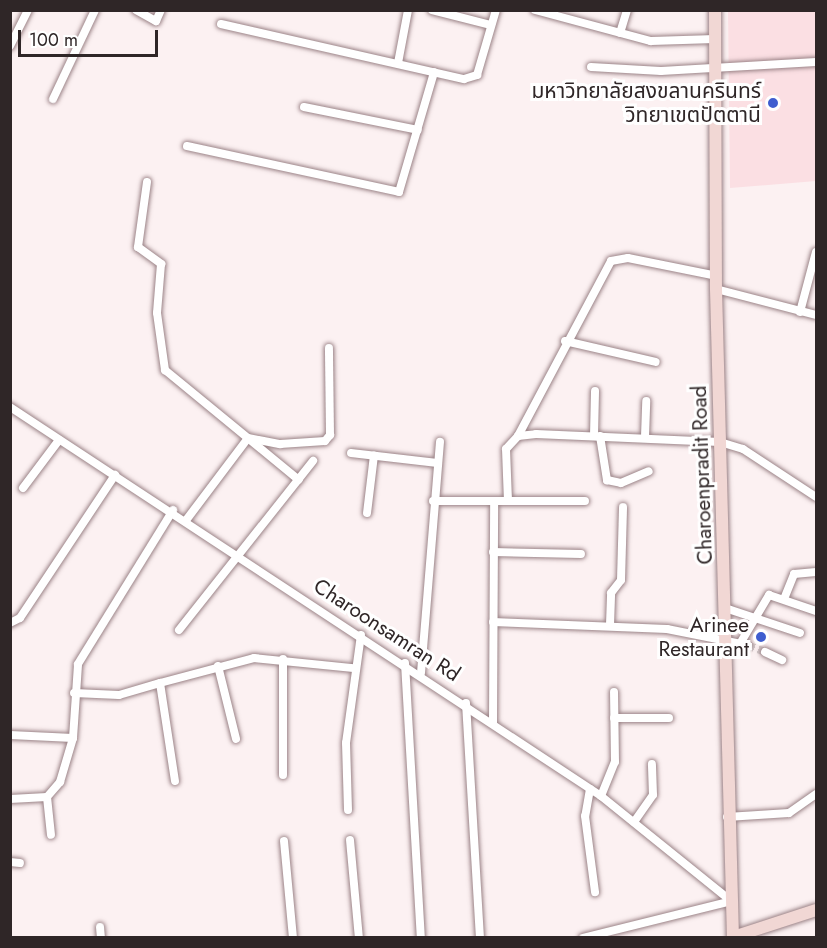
<!DOCTYPE html>
<html>
<head>
<meta charset="utf-8">
<style>
	body { margin:0 }
	#map { position:relative; width:827px; height:948px; overflow:hidden; background:#fcf1f2; font-family:Jost,"Noto Sans Thai",sans-serif }
	div>[style] { position:absolute }
	[style*='--x'] { left:calc(var(--x)*1px); top:calc(var(--y)*1px); width:calc(var(--w)*1px); rotate:calc(var(--a)*1deg) }
	.built>* { inset:0; background:#fbdfe3 }
	.street-tunnel>* { height:8px; margin-top:-4px; transform-origin:0; background:repeating-linear-gradient(90deg,#d3c8c9 0 8px,transparent 0 12px) }
	.roads { filter:drop-shadow(0 0 2px #9b8387) drop-shadow(0 0 2px #9b8387) }
	.street>* { height:8px; margin:-4px; padding:0 4px; transform-origin:4px; border-radius:4px; background:#fff }
	.secondary>* { height:12px; margin:-6px; padding:0 6px; transform-origin:6px; border-radius:6px; background:#f1d7d4 }
	.dots>* { width:16px; height:16px; translate:-50% -50%; box-sizing:border-box; border:3px solid #fff; border-radius:50% }
	span { translate:-50% -50%; white-space:nowrap; text-align:center; line-height:1.15; -webkit-text-stroke:6px #fff; paint-order:stroke }
	.poi-label { font-size:21px; color:#2f2627 }
	.right { translate:-100% -50%; text-align:right }
	.street-label { font-size:21px; color:#2f2627 }
	.frame { position:absolute; inset:0; border:12px solid #2f2627; pointer-events:none }
	.scale { position:absolute; left:18px; top:30px; width:140px; height:27px; box-sizing:border-box; border:3px solid #2f2627; border-top:0; padding-left:8px; font-size:18px; line-height:21px; white-space:nowrap; color:#2f2627; -webkit-text-stroke:4px #fff; paint-order:stroke }
</style>
</head>
<body>
<div id="map">
	<div class="built">
		<div style="clip-path:polygon(728px 11px,816px 11px,816px 181px,730px 188px)"></div>
	</div>
	<div class="street-tunnel">
		<div style="--x:747;--y:645;--w:19;--a:21"></div>
	</div>
	<div class="roads">
		<div class="street">
			<div style="--x:136;--y:10;--w:23;--a:29"></div>
			<div style="--x:156;--y:21;--w:12;--a:-66"></div>
			<div style="--x:432;--y:10;--w:61;--a:14.3"></div>
			<div style="--x:535;--y:10;--w:120;--a:15"></div>
			<div style="--x:651;--y:41;--w:64;--a:-1.8"></div>
			<div style="--x:221;--y:24;--w:249;--a:12.8"></div>
			<div style="--x:464;--y:79;--w:14;--a:-17"></div>
			<div style="--x:477;--y:75;--w:68;--a:-73.7"></div>
			<div style="--x:620;--y:33;--w:24;--a:-73"></div>
			<div style="--x:10;--y:46;--w:40;--a:-63.4"></div>
			<div style="--x:398;--y:63;--w:54;--a:-79.3"></div>
			<div style="--x:591;--y:67;--w:70;--a:3.3"></div>
			<div style="--x:661;--y:71;--w:155;--a:-3.3"></div>
			<div style="--x:53;--y:99;--w:98;--a:-64.7"></div>
			<div style="--x:304;--y:107;--w:116;--a:11.4"></div>
			<div style="--x:187;--y:146;--w:217;--a:12.2"></div>
			<div style="--x:399;--y:192;--w:125;--a:-73.7"></div>
			<div style="--x:147;--y:182;--w:66;--a:97.9"></div>
			<div style="--x:138;--y:247;--w:29;--a:36"></div>
			<div style="--x:161;--y:264;--w:49;--a:94.7"></div>
			<div style="--x:157;--y:313;--w:58;--a:82"></div>
			<div style="--x:165;--y:370;--w:173;--a:39.4"></div>
			<div style="--x:716;--y:289;--w:103;--a:14.6"></div>
			<div style="--x:800;--y:312;--w:62;--a:-75.1"></div>
			<div style="--x:565;--y:341;--w:93;--a:13"></div>
			<div style="--x:10;--y:407;--w:708;--a:33.35"></div>
			<div style="--x:601;--y:796;--w:167;--a:38.9"></div>
			<div style="--x:518;--y:436;--w:198;--a:-62"></div>
			<div style="--x:611;--y:261;--w:17;--a:-10"></div>
			<div style="--x:628;--y:258;--w:91;--a:11.4"></div>
			<div style="--x:594;--y:436;--w:45;--a:-88.7"></div>
			<div style="--x:600;--y:436;--w:45;--a:81"></div>
			<div style="--x:607;--y:480;--w:14;--a:12"></div>
			<div style="--x:621;--y:483;--w:30;--a:-23"></div>
			<div style="--x:645;--y:437;--w:36;--a:-88"></div>
			<div style="--x:351;--y:453;--w:87;--a:6.6"></div>
			<div style="--x:23;--y:488;--w:60;--a:-53.1"></div>
			<div style="--x:433;--y:501;--w:152;--a:0"></div>
			<div style="--x:508;--y:501;--w:52;--a:-92.2"></div>
			<div style="--x:506;--y:449;--w:18;--a:-47"></div>
			<div style="--x:518;--y:436;--w:18;--a:-6"></div>
			<div style="--x:536;--y:434;--w:184;--a:2.5"></div>
			<div style="--x:720;--y:442;--w:24;--a:17"></div>
			<div style="--x:743;--y:449;--w:87;--a:33.3"></div>
			<div style="--x:367;--y:513;--w:58;--a:-83.1"></div>
			<div style="--x:187;--y:519;--w:101;--a:-53"></div>
			<div style="--x:248;--y:438;--w:33;--a:11"></div>
			<div style="--x:280;--y:444;--w:45;--a:-3.8"></div>
			<div style="--x:325;--y:441;--w:8;--a:-50"></div>
			<div style="--x:330;--y:435;--w:87;--a:-90.7"></div>
			<div style="--x:493;--y:552;--w:88;--a:1.3"></div>
			<div style="--x:784;--y:599;--w:27;--a:-68"></div>
			<div style="--x:794;--y:574;--w:22;--a:-5"></div>
			<div style="--x:725;--y:608;--w:79;--a:18.4"></div>
			<div style="--x:493;--y:622;--w:174;--a:2.3"></div>
			<div style="--x:667;--y:629;--w:82;--a:11.3"></div>
			<div style="--x:10;--y:623;--w:11;--a:-27"></div>
			<div style="--x:20;--y:618;--w:172;--a:-56.4"></div>
			<div style="--x:610;--y:625;--w:32;--a:-88"></div>
			<div style="--x:611;--y:593;--w:16;--a:-52"></div>
			<div style="--x:621;--y:580;--w:73;--a:-88.4"></div>
			<div style="--x:179;--y:630;--w:216;--a:-51.6"></div>
			<div style="--x:741;--y:642;--w:55;--a:-59.2"></div>
			<div style="--x:769;--y:595;--w:50;--a:18.8"></div>
			<div style="--x:765;--y:652;--w:19;--a:25"></div>
			<div style="--x:283;--y:659;--w:116;--a:90"></div>
			<div style="--x:405;--y:663;--w:275;--a:86.7"></div>
			<div style="--x:218;--y:666;--w:75;--a:76.1"></div>
			<div style="--x:421;--y:673;--w:232;--a:-85.3"></div>
			<div style="--x:74;--y:693;--w:45;--a:2.5"></div>
			<div style="--x:119;--y:695;--w:43;--a:-16.3"></div>
			<div style="--x:466;--y:703;--w:235;--a:86.6"></div>
			<div style="--x:614;--y:718;--w:55;--a:0"></div>
			<div style="--x:493;--y:723;--w:222;--a:-89.7"></div>
			<div style="--x:10;--y:735;--w:63;--a:2.7"></div>
			<div style="--x:175;--y:781;--w:99;--a:-98.7"></div>
			<div style="--x:160;--y:683;--w:97;--a:-14.9"></div>
			<div style="--x:254;--y:658;--w:100;--a:5.8"></div>
			<div style="--x:590;--y:789;--w:27;--a:100"></div>
			<div style="--x:585;--y:816;--w:77;--a:82.5"></div>
			<div style="--x:601;--y:796;--w:37;--a:-68"></div>
			<div style="--x:615;--y:762;--w:70;--a:-90.8"></div>
			<div style="--x:47;--y:797;--w:38;--a:84"></div>
			<div style="--x:10;--y:799;--w:37;--a:-3"></div>
			<div style="--x:47;--y:797;--w:20;--a:-49"></div>
			<div style="--x:60;--y:782;--w:46;--a:-73.5"></div>
			<div style="--x:73;--y:738;--w:74;--a:-86.1"></div>
			<div style="--x:78;--y:664;--w:181;--a:-58.3"></div>
			<div style="--x:348;--y:810;--w:67;--a:-91.7"></div>
			<div style="--x:346;--y:743;--w:109;--a:-82.1"></div>
			<div style="--x:727;--y:817;--w:62;--a:-3.7"></div>
			<div style="--x:789;--y:813;--w:33;--a:-35"></div>
			<div style="--x:634;--y:822;--w:33;--a:-55"></div>
			<div style="--x:653;--y:795;--w:31;--a:-92"></div>
			<div style="--x:350;--y:840;--w:98;--a:84.8"></div>
			<div style="--x:284;--y:841;--w:97;--a:84.7"></div>
			<div style="--x:10;--y:862;--w:10;--a:6"></div>
			<div style="--x:100;--y:927;--w:11;--a:85"></div>
			<div style="--x:583;--y:938;--w:153;--a:-14"></div>
		</div>
		<div class="secondary">
			<div style="--x:715;--y:10;--w:279;--a:89.8"></div>
			<div style="--x:716;--y:289;--w:649;--a:88.5"></div>
			<div style="--x:733;--y:937;--w:87;--a:-18"></div>
		</div>
	</div>
	<div class="dots">
		<div style="left:773px;top:103px;background:#3f5dcf"></div>
		<div style="left:761px;top:637px;background:#3f5dcf"></div>
	</div>
	<div class="poi-label">
		<span class="right" style="left:761px;top:103px">มหาวิทยาลัยสงขลานครินทร์<br>วิทยาเขตปัตตานี</span>
		<span class="right" style="left:749px;top:637px">Arinee<br>Restaurant</span>
	</div>
	<div class="street-label">
		<span style="left:702px;top:475px;rotate:-92deg">Charoenpradit Road</span>
		<span style="left:387px;top:630px;rotate:33deg">Charoonsamran Rd</span>
	</div>
	<div class="frame"></div>
	<div class="scale">100 m</div>
</div>
</body>
</html>
